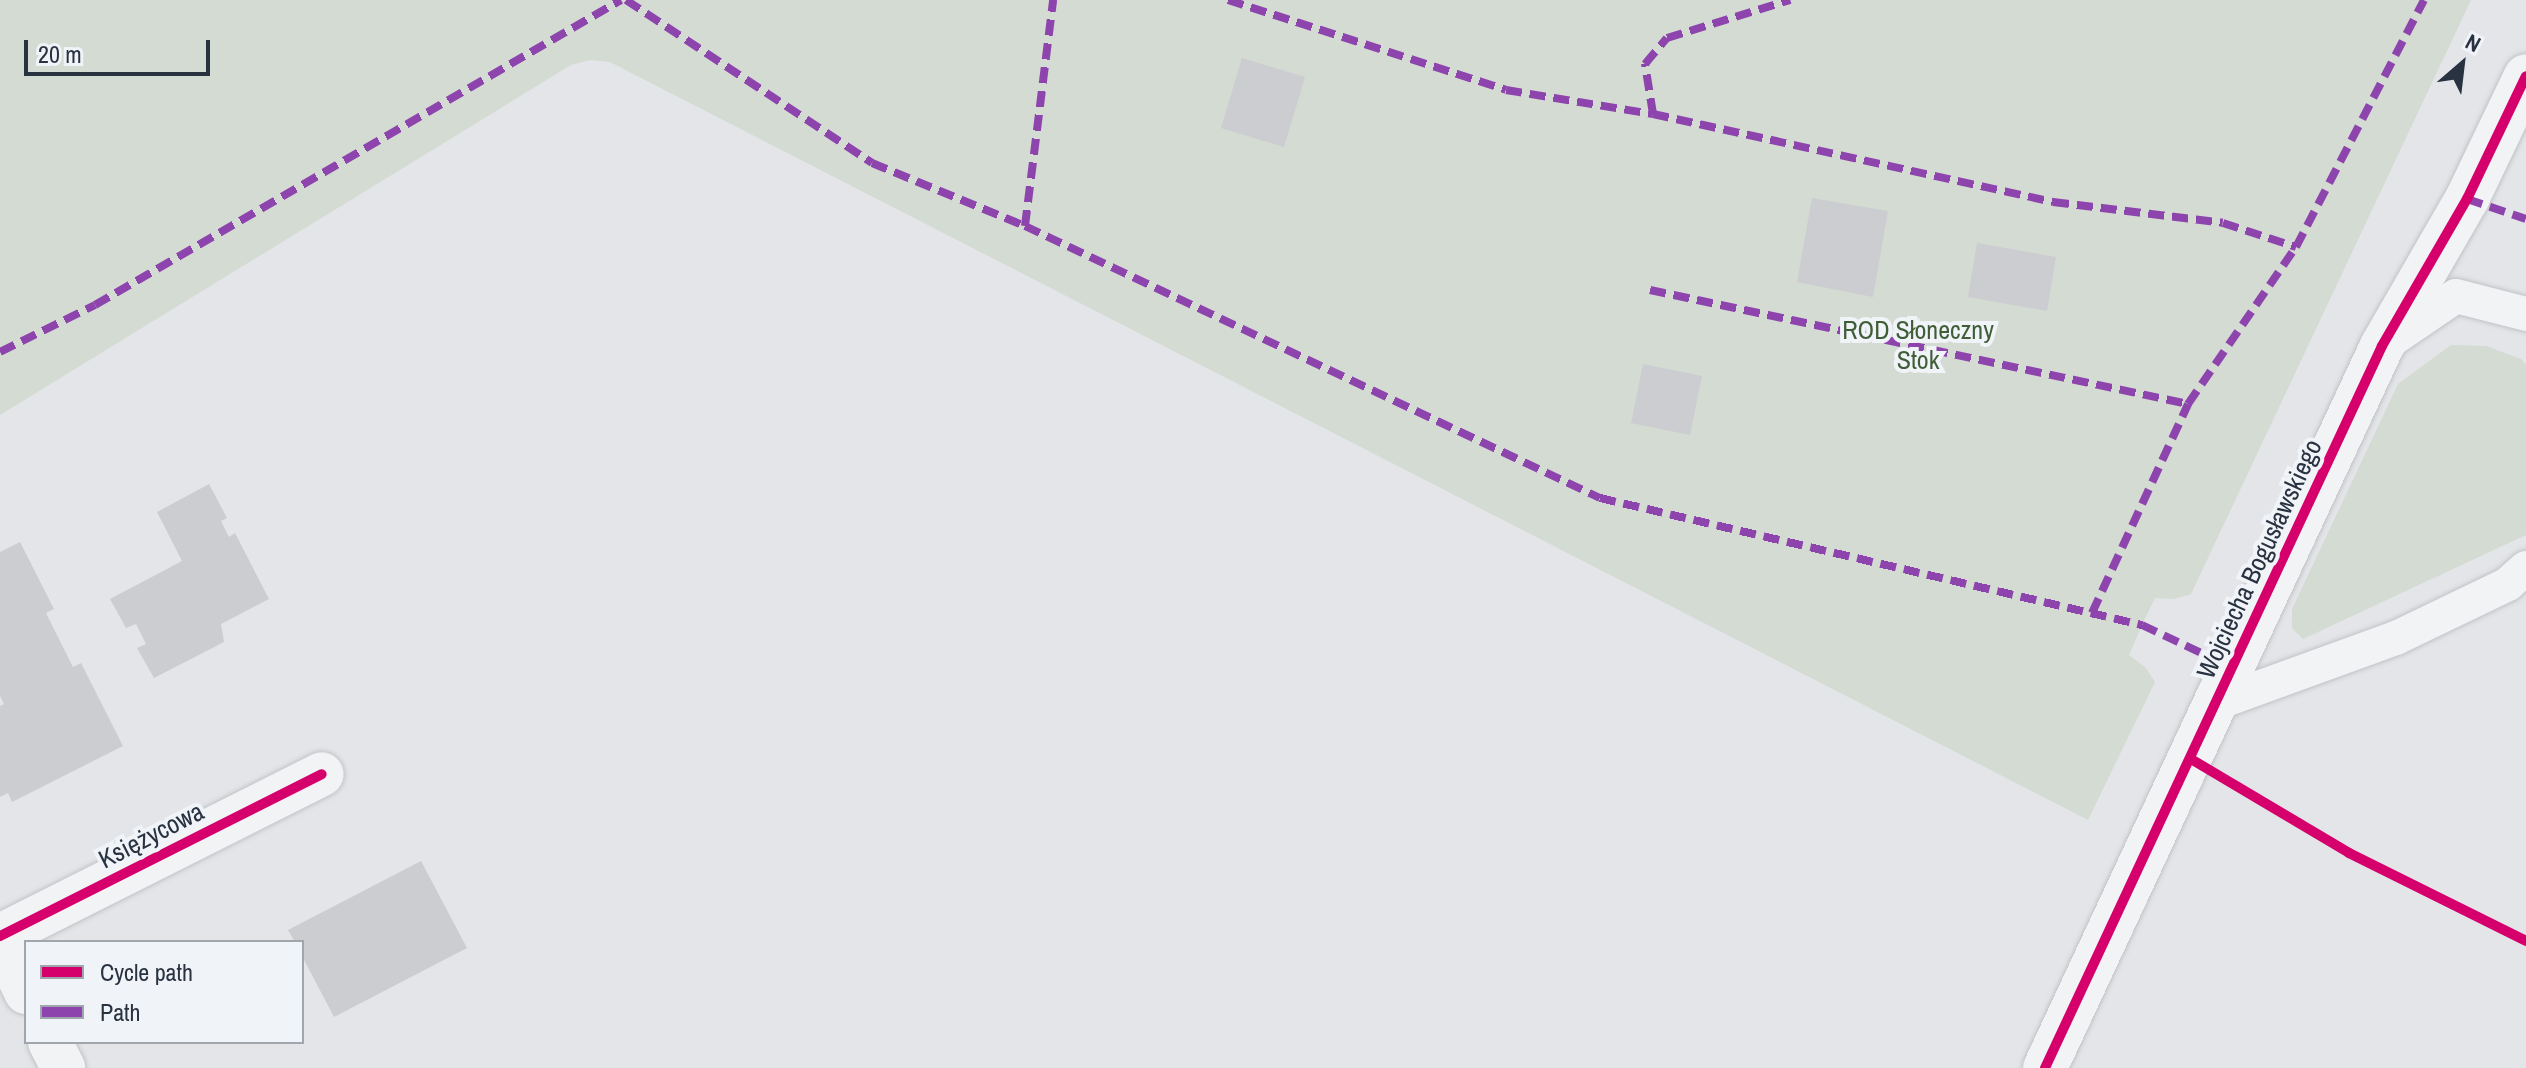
<!DOCTYPE html>
<html>
<head>
<meta charset="utf-8">
<style>
	body { margin:0 }
	#map { position:relative; width:2526px; height:1068px; overflow:hidden; background:#e3e5e8; font-family:"Archivo Narrow",sans-serif }
	div>[style] { position:absolute }
	[style*='--x'] { left:calc(var(--x)*1px); top:calc(var(--y)*1px); width:calc(var(--w)*1px); rotate:calc(var(--a)*1deg) }
	.green>* { inset:0; background:#d4dbd3 }
	.building>* { inset:0; background:#cbcdd0 }
	.roads { filter:drop-shadow(0 0 2px #c1c3c6) drop-shadow(0 0 2px #c1c3c6) }
	.service>* { height:34px; margin:-17px; padding:0 17px; transform-origin:17px; border-radius:17px; background:#f2f3f5 }
	.minor>* { height:44px; margin:-22px; padding:0 22px; transform-origin:22px; border-radius:22px; background:#f2f3f5 }
	.quiet>* { height:8px; margin-top:-4px; transform-origin:0; background:repeating-linear-gradient(90deg,#8e44ad 0 16px,transparent 0 24px) }
	.cycleway>* { height:10px; margin:-5px; padding:0 5px; transform-origin:5px; border-radius:5px; background:#d6006c }
	span { translate:-50% -50%; white-space:nowrap; text-align:center; line-height:1.15; -webkit-text-stroke:8px #f0f3f7; paint-order:stroke }
	.park-label { font-size:26px; color:#3f5d37 }
	.street-label { font-size:26px; color:#293241 }
	.legend { position:absolute; left:24px; top:940px; width:280px; height:104px; box-sizing:border-box; background:#f0f3f7; border:2px solid #a0a6ae; margin:0; padding:10px 14px; list-style:none; font-size:24px; color:#293241 }
	.legend li { display:flex; align-items:center; gap:16px; height:40px }
	.legend b { width:40px; border:2px solid #a0a6ae }
	.north { position:absolute; left:2422px; top:24px; width:80px; height:80px; -webkit-text-stroke:6px #f0f3f7; paint-order:stroke; rotate:28deg; font-size:22px; font-weight:700; line-height:32px; text-align:center; color:#293241 }
	.north::after { content:''; display:block; margin:auto; width:28px; height:36px; background:#293241; clip-path:polygon(50% 0,100% 100%,50% 72%,0 100%) }
	.scale { position:absolute; left:24px; top:40px; width:186px; height:36px; box-sizing:border-box; border:4px solid #293241; border-top:0; padding-left:10px; font-size:24px; line-height:28px; white-space:nowrap; color:#293241; -webkit-text-stroke:6px #f0f3f7; paint-order:stroke }
</style>
</head>
<body>
<div id="map">
	<div class="green">
		<div style="clip-path:polygon(0 0,2471px 0,2191px 594px,2174px 599px,2155px 598px,2142px 625px,2129px 655px,2146px 668px,2155px 682px,2088px 820px,610px 62px,590px 60px,571px 65px,0 415px)"></div>
		<div style="clip-path:polygon(2451px 345px,2486px 346px,2521px 359px,2526px 365px,2526px 535px,2303px 639px,2292px 628px,2292px 609px,2398px 384px)"></div>
	</div>
	<div class="building">
		<div style="clip-path:polygon(1242px 58px,1305px 77px,1284px 147px,1221px 128px)"></div>
		<div style="clip-path:polygon(1812px 198px,1888px 211px,1873px 297px,1797px 282px)"></div>
		<div style="clip-path:polygon(1977px 243px,2056px 257px,2047px 311px,1968px 297px)"></div>
		<div style="clip-path:polygon(1643px 364px,1702px 376px,1690px 435px,1631px 423px)"></div>
		<div style="clip-path:polygon(209px 484px,227px 518px,221px 521px,229px 537px,235px 533px,269px 599px,221px 624px,224px 642px,154px 678px,137px 648px,146px 644px,136px 624px,126px 628px,110px 599px,182px 561px,157px 512px)"></div>
		<div style="clip-path:polygon(20px 542px,54px 609px,46px 613px,73px 667px,81px 663px,123px 746px,12px 802px,8px 793px,0 797px,0 706px,4px 704px,0 696px,0 552px)"></div>
		<div style="clip-path:polygon(421px 861px,467px 948px,334px 1017px,302px 956px,302px 942px,295px 942px,288px 930px)"></div>
	</div>
	<div class="roads">
		<div class="service">
			<div style="--x:2387;--y:343;--w:83;--a:-34.3"></div>
			<div style="--x:2456;--y:296;--w:72;--a:14.4"></div>
			<div style="--x:2217;--y:703;--w:190;--a:-20"></div>
			<div style="--x:2396;--y:638;--w:124;--a:-25.7"></div>
			<div style="--x:2508;--y:584;--w:24;--a:-42"></div>
		</div>
		<div class="minor">
			<div style="--x:0;--y:936;--w:360;--a:-26.7"></div>
			<div style="--x:0;--y:937;--w:61;--a:64.7"></div>
			<div style="--x:50;--y:1042;--w:29;--a:63"></div>
			<div style="--x:2045;--y:1068;--w:797;--a:-64.98"></div>
			<div style="--x:2382;--y:346;--w:170;--a:-60"></div>
			<div style="--x:2467;--y:199;--w:136;--a:-64.4"></div>
		</div>
	</div>
	<div class="quiet">
		<div style="--x:626;--y:0;--w:295;--a:33.5"></div>
		<div style="--x:872;--y:163;--w:165;--a:22.4"></div>
		<div style="--x:1025;--y:226;--w:636;--a:25.32"></div>
		<div style="--x:1600;--y:498;--w:557;--a:13.19"></div>
		<div style="--x:2142;--y:625;--w:101;--a:25.3"></div>
		<div style="--x:1228;--y:0;--w:292;--a:17.9"></div>
		<div style="--x:1506;--y:90;--w:149;--a:9.3"></div>
		<div style="--x:1653;--y:114;--w:410;--a:12.4"></div>
		<div style="--x:2053;--y:202;--w:171;--a:7"></div>
		<div style="--x:2223;--y:223;--w:77;--a:18.2"></div>
		<div style="--x:1653;--y:114;--w:51;--a:-99.1"></div>
		<div style="--x:1645;--y:64;--w:34;--a:-50"></div>
		<div style="--x:1667;--y:38;--w:129;--a:-17.2"></div>
		<div style="--x:2467;--y:199;--w:62;--a:18.7"></div>
		<div style="--x:1025;--y:226;--w:228;--a:-82.9"></div>
		<div style="--x:1650;--y:290;--w:550;--a:11.96"></div>
		<div style="--x:0;--y:352;--w:106;--a:-26.3"></div>
		<div style="--x:95;--y:305;--w:608;--a:-30.11"></div>
		<div style="--x:2092;--y:613;--w:230;--a:-65.3"></div>
		<div style="--x:2188;--y:404;--w:191;--a:-55.5"></div>
		<div style="--x:2296;--y:247;--w:278;--a:-62.6"></div>
	</div>
	<div class="cycleway">
		<div style="--x:2191;--y:759;--w:184;--a:30.7"></div>
		<div style="--x:2349;--y:853;--w:198;--a:26.4"></div>
		<div style="--x:0;--y:936;--w:360;--a:-26.7"></div>
		<div style="--x:2045;--y:1068;--w:797;--a:-64.98"></div>
		<div style="--x:2382;--y:346;--w:170;--a:-60"></div>
		<div style="--x:2467;--y:199;--w:136;--a:-64.4"></div>
	</div>
	<div class="park-label">
		<span style="left:1918px;top:345px">ROD Słoneczny<br>Stok</span>
	</div>
	<div class="street-label">
		<span style="left:2259px;top:559px;rotate:-65deg">Wojciecha Bogusławskiego</span>
		<span style="left:151px;top:835px;rotate:-27deg">Księżycowa</span>
	</div>
	<ul class="legend">
	<li><b style="height:10px;background:#d6006c"></b>Cycle path</li>
	<li><b style="height:10px;background:#8e44ad"></b>Path</li>
	</ul>
	<div class="north">N</div>
	<div class="scale">20 m</div>
</div>
</body>
</html>
